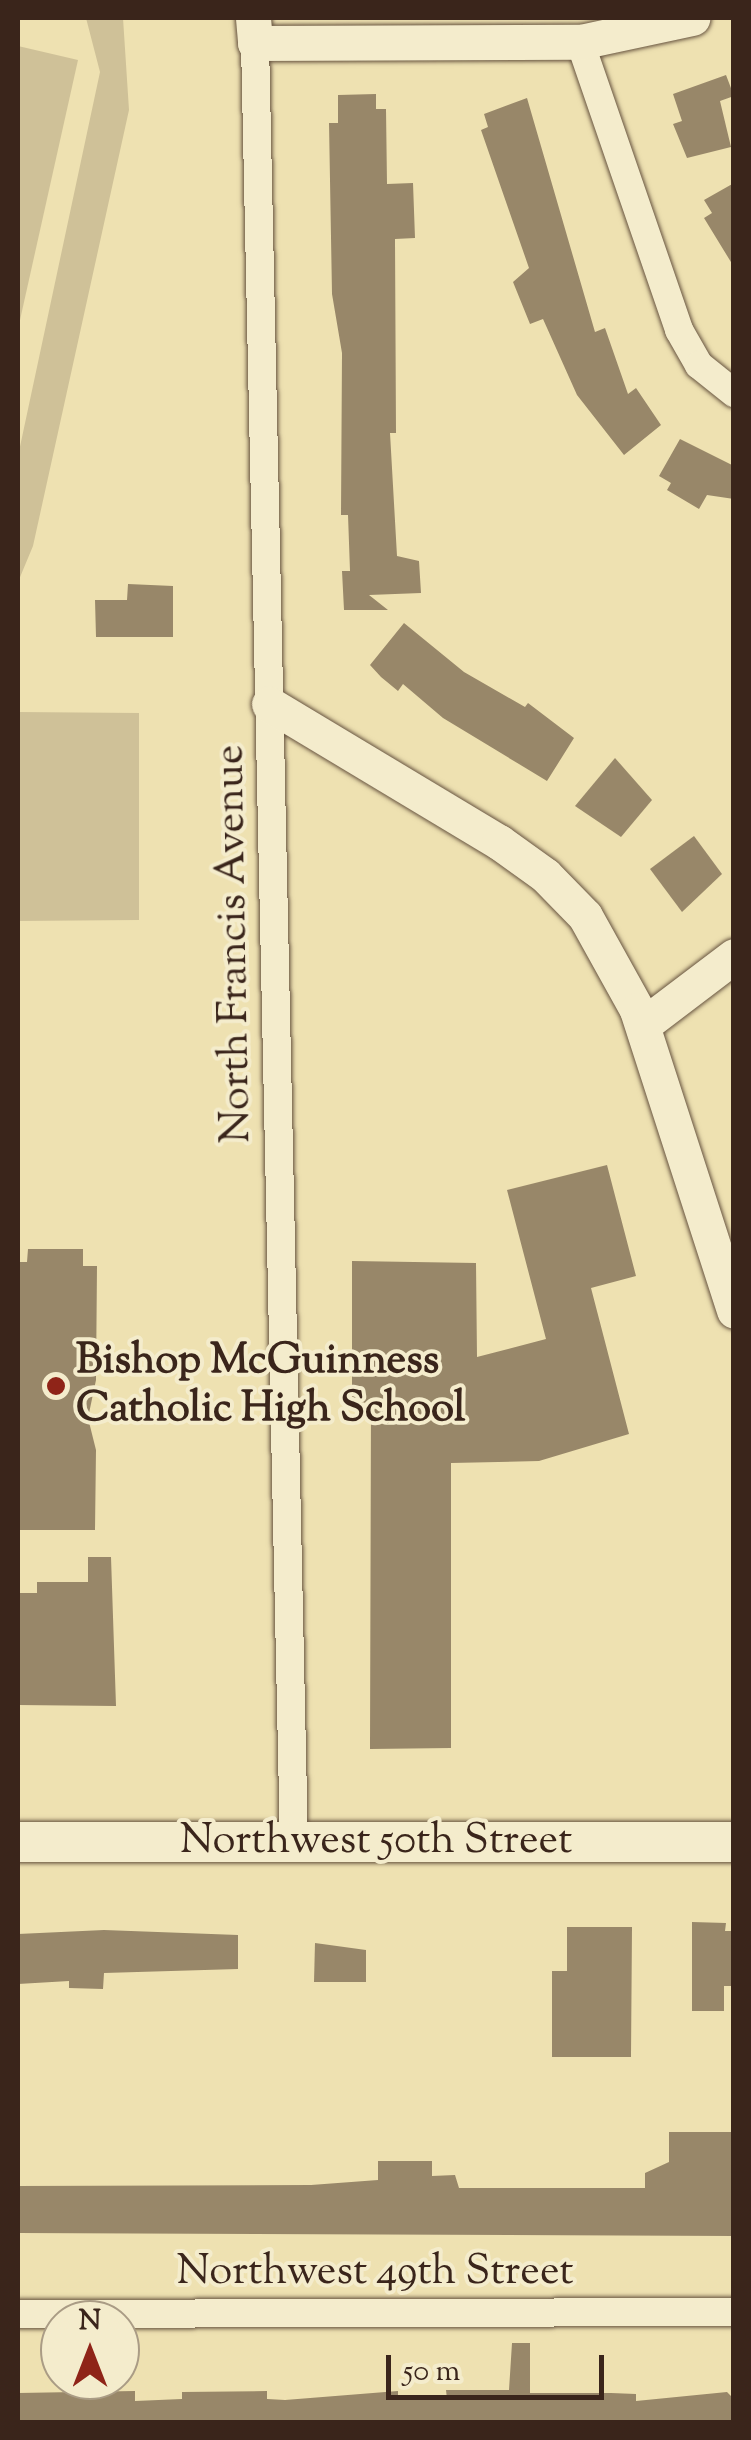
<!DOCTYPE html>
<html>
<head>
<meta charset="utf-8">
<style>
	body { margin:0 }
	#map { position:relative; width:751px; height:2440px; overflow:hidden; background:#eee1b1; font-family:"Sorts Mill Goudy",serif }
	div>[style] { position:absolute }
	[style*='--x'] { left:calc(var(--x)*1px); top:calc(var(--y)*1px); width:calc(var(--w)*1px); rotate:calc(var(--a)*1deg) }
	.green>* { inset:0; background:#cfc198 }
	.building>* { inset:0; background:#988769 }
	.roads { filter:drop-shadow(0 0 2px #675440) drop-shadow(0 0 2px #675440) }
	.minor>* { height:28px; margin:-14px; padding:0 14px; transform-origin:14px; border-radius:14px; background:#f4eccc }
	.tertiary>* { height:35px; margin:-17.5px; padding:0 17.5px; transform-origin:17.5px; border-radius:17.5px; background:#f4eccc }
	.secondary>* { height:40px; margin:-20px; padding:0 20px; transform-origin:20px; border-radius:20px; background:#f4eccc }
	.dots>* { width:28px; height:28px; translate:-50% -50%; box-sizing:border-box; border:5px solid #f4eccc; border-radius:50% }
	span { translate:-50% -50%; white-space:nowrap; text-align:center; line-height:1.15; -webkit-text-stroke:8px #f4eccc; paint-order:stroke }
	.street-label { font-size:42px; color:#3a251b }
	.poi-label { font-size:42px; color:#3a251b; font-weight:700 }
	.left { translate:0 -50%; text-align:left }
	.frame { position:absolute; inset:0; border:20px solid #3a251b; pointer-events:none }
	.north { position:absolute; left:40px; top:2300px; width:100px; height:100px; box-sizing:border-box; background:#f4eccc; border:2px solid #aa9c85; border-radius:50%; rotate:0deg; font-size:28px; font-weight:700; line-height:40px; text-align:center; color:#3a251b }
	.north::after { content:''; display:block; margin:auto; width:35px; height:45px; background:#8f2418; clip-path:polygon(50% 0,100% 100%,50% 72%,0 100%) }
	.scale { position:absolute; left:386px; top:2355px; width:218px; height:45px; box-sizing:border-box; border:5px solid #3a251b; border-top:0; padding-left:12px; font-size:30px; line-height:35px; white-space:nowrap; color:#3a251b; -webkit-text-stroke:8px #f4eccc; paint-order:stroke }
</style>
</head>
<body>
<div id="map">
	<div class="green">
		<div style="clip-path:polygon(86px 18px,123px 18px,129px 110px,33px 546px,18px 582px,18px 456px,100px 72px)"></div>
		<div style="clip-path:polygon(18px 46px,78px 60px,18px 329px)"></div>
		<div style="clip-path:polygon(18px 712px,139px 713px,139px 920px,18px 921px)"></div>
	</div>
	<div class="building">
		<div style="clip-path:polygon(726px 75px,734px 96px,720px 101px,731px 147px,687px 158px,673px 124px,682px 121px,673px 94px)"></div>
		<div style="clip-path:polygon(376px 94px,376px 109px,386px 109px,387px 184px,413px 183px,415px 238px,395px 239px,396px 433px,390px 433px,397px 556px,419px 561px,421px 593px,369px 595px,388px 610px,344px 610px,342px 571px,350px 571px,348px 515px,341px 515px,342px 353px,332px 294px,329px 123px,338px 123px,338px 95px)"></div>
		<div style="clip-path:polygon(527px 98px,595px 332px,605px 328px,628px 394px,636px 388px,661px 425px,624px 455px,577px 395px,543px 319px,530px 324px,513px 282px,529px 268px,481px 130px,488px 127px,484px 114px)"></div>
		<div style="clip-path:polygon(734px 183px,734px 267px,704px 218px,712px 213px,704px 200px)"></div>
		<div style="clip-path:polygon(680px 439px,734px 466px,734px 499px,707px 495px,699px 509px,667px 490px,671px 483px,659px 476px)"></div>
		<div style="clip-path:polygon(128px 584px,173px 586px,173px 637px,96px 637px,95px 600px,127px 600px)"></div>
		<div style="clip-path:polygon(404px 623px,464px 672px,525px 707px,528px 703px,574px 738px,547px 781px,443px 718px,403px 684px,398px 691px,381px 677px,370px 665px)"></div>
		<div style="clip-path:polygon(615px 758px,652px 800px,621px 837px,575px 806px)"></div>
		<div style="clip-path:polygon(694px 836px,722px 874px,682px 912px,650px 869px)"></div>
		<div style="clip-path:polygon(607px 1165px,636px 1276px,591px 1288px,629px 1434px,539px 1461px,451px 1463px,451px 1748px,370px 1749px,371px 1403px,352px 1402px,352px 1261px,476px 1263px,477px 1357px,546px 1339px,507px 1190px)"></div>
		<div style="clip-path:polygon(28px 1249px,83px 1249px,83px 1266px,97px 1266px,96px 1380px,88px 1418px,96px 1450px,95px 1530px,18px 1530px,18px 1262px,27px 1262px)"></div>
		<div style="clip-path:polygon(88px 1557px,111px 1557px,116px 1706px,18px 1705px,18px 1593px,37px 1593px,37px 1582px,88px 1582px)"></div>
		<div style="clip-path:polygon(692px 1922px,726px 1923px,725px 1931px,734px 1931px,734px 1986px,724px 1986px,724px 2011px,692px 2011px)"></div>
		<div style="clip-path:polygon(567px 1927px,632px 1927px,631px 2057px,552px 2057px,552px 1971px,567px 1971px)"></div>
		<div style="clip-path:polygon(104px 1930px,238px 1935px,238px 1969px,104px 1973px,103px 1989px,69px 1988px,69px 1981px,18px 1984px,18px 1934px)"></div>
		<div style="clip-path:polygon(315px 1943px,366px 1950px,366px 1982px,314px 1982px)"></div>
		<div style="clip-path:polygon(669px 2132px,734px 2132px,734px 2236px,18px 2233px,18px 2186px,311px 2185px,378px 2180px,378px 2161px,432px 2161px,432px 2176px,455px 2175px,459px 2188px,645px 2188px,645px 2173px,669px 2162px)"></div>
		<div style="clip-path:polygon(512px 2343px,530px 2343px,530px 2393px,611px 2393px,636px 2394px,636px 2401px,727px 2392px,734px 2399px,734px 2422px,18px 2422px,18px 2393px,135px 2391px,135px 2401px,182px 2399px,182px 2392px,267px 2391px,267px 2399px,285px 2400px,398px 2391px,398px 2399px,447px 2399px,446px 2390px,509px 2390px)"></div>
	</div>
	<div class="roads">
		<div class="minor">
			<div style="--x:580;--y:42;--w:305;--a:71"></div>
			<div style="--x:679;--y:330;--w:40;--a:60.3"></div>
			<div style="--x:699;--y:365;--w:45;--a:38.7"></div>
			<div style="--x:255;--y:43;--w:1799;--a:88.76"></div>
			<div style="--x:18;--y:2314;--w:716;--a:-0.16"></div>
		</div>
		<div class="tertiary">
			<div style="--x:253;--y:18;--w:25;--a:85"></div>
			<div style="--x:255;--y:43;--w:325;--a:-0.2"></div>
			<div style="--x:580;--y:42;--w:115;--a:-12.1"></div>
			<div style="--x:269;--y:704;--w:268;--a:31"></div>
			<div style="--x:499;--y:842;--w:57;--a:35.7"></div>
			<div style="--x:545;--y:875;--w:57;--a:45.7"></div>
			<div style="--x:585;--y:916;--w:107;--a:61"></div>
			<div style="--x:637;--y:1010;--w:316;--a:72.1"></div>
			<div style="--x:643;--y:1025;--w:114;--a:-37.2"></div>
		</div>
		<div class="secondary">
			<div style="--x:18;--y:1842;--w:716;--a:0"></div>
		</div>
	</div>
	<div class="dots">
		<div style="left:56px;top:1386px;background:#8f2418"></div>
	</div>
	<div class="street-label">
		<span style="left:235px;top:944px;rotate:-91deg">North Francis Avenue</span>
		<span style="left:376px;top:1842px">Northwest 50th Street</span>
		<span style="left:375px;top:2273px">Northwest 49th Street</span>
	</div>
	<div class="poi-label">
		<span class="left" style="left:76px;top:1386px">Bishop McGuinness<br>Catholic High School</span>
	</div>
	<div class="frame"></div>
	<div class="north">N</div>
	<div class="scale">50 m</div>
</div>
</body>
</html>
